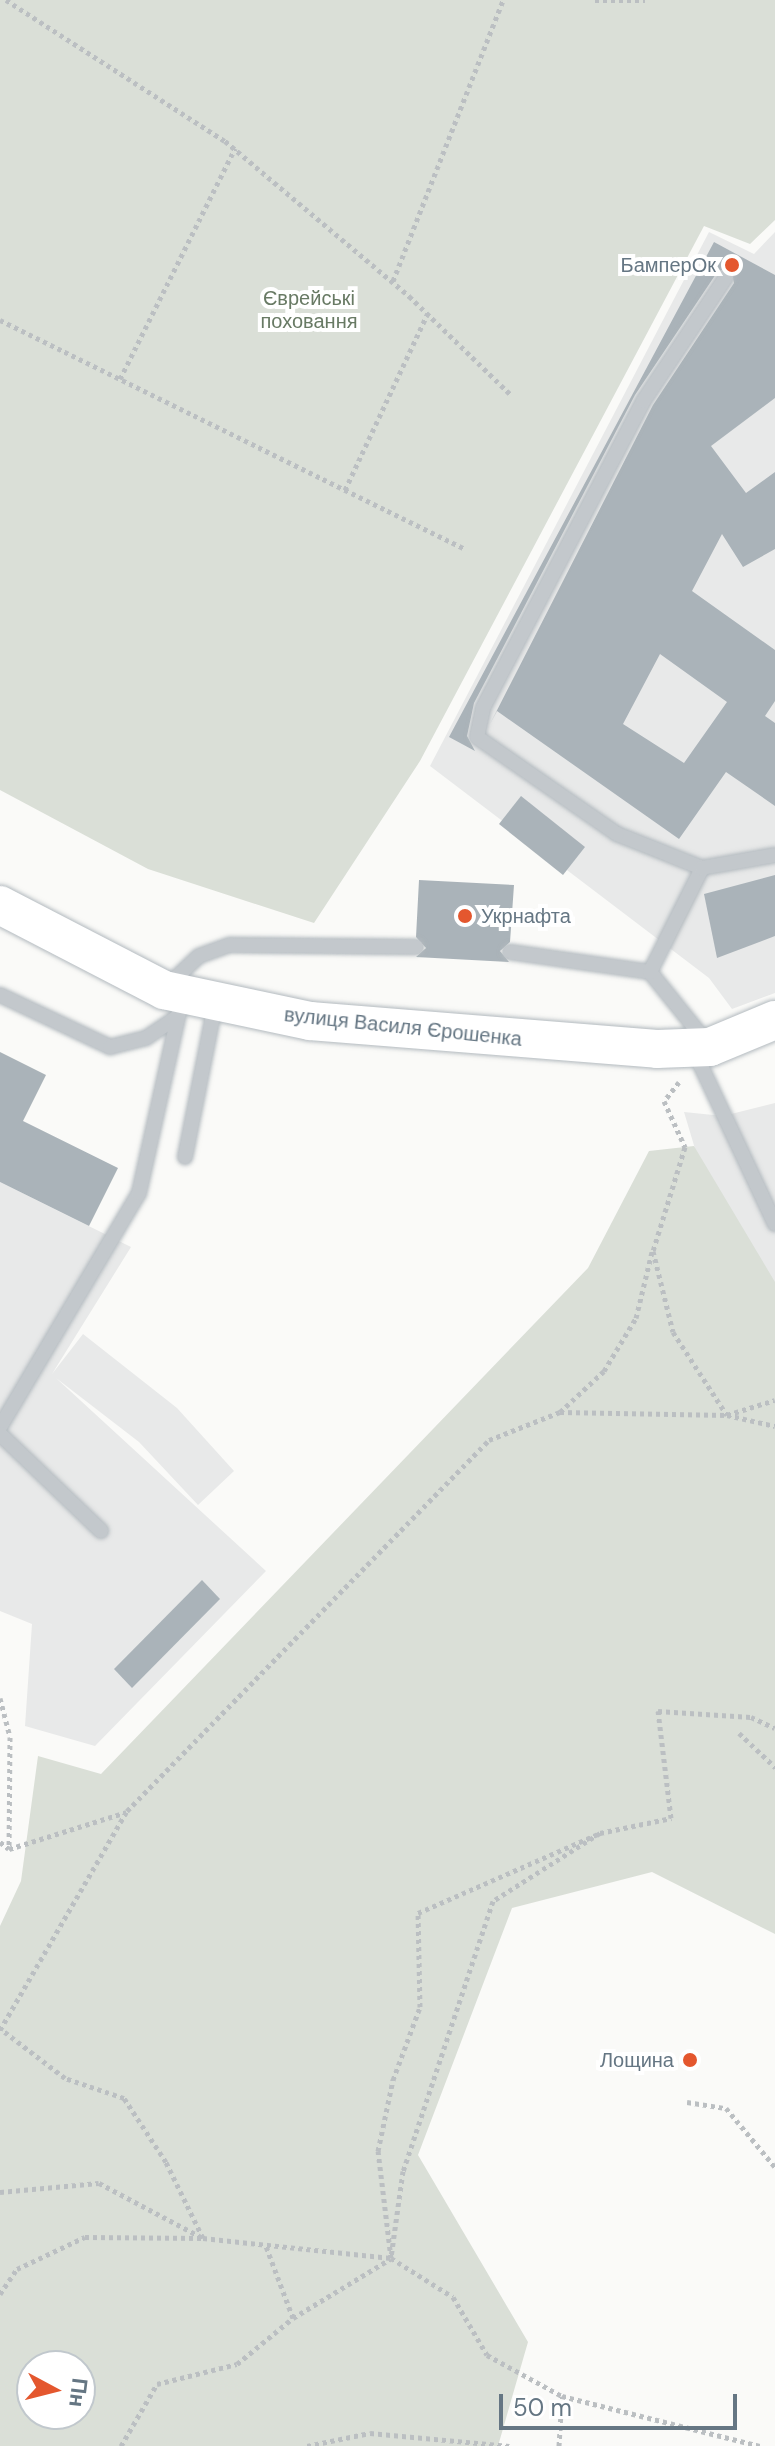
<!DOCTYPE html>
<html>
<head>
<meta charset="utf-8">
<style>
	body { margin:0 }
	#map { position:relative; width:775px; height:2446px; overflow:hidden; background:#fafaf8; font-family:"DM Sans",sans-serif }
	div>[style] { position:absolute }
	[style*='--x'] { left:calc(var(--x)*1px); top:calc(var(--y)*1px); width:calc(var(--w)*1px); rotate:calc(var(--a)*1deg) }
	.built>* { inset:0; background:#e8e9e9 }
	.green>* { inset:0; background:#dadfd7 }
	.building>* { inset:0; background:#aab3b9 }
	.path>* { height:5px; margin-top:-2.5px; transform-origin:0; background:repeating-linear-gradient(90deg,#bbbfc2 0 4px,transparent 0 8px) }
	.roads { filter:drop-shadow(0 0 2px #b3babf) drop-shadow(0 0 2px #b3babf) }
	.service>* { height:14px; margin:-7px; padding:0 7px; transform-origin:7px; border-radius:7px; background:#c3c8cc }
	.secondary>* { height:38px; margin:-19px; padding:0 19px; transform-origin:19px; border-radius:19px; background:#fff }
	.dots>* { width:22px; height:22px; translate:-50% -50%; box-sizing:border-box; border:4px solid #fff; border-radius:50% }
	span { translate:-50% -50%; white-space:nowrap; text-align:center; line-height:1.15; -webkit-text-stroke:8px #fff; paint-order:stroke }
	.poi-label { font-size:20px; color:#657683 }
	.right { translate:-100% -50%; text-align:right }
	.left { translate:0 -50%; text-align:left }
	.park-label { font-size:20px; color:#687a64 }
	.street-label { font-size:20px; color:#657683 }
	.north { position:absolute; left:16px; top:2350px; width:80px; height:80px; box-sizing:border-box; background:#fff; border:2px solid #c1c8cd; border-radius:50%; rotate:97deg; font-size:22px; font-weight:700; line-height:32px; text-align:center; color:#657683 }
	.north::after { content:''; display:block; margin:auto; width:28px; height:36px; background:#e4572e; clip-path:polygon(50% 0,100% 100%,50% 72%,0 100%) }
	.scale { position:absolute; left:499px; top:2394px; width:238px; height:36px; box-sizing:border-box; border:4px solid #657683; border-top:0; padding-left:10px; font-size:24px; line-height:28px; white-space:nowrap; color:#657683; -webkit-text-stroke:6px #fff; paint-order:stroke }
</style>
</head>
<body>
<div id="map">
	<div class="built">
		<div style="clip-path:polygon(709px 232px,754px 254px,775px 232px,775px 993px,732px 1009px,709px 978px,430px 766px)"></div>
		<div style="clip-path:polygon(775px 1103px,775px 1311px,725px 1249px,684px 1112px,723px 1116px)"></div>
		<div style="clip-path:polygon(0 1182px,131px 1247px,52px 1374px,83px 1334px,177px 1408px,234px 1471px,198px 1505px,139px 1442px,56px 1378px,266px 1571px,95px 1746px,25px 1726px,32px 1624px,0 1611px)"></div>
	</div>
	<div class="green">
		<div style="clip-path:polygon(0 0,775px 0,775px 220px,750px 244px,704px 226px,420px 761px,314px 923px,148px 869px,0 790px)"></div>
		<div style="clip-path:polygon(evenodd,694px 1146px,775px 1282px,775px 1934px,652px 1872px,512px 1908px,418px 2155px,528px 2342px,498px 2446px,0 2446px,0 1926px,21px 1881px,38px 1756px,101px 1774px,588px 1268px,649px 1151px,694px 1146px,32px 2366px,80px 2366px,80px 2414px,32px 2414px,32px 2366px)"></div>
	</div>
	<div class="building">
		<div style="clip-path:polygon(evenodd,714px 242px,775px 275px,775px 398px,711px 446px,746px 493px,775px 472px,775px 549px,743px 567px,722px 534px,692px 591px,775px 650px,775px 701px,765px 716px,775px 723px,775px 806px,726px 772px,679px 839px,497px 711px,490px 724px,653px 405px,734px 283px,731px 268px,718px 271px,635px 395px,474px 703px,467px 736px,475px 751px,449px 737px,714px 242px,660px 654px,727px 702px,684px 763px,623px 724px,660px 654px)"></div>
		<div style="clip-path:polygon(521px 796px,585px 847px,563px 875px,499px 824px)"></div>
		<div style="clip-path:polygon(775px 875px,775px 936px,717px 958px,704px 894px)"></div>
		<div style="clip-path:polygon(419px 880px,514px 885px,510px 942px,500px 951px,509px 962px,416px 957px,426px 948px,416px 937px)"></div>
		<div style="clip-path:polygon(0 1052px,46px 1075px,23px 1121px,118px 1168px,89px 1226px,0 1182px)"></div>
		<div style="clip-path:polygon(202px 1580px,220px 1599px,132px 1688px,114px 1669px)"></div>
	</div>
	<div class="path">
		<div style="--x:6;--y:0;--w:260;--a:32.8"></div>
		<div style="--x:225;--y:141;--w:241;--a:40.1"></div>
		<div style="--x:409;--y:296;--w:141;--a:44.1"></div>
		<div style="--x:595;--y:0;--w:50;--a:0"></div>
		<div style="--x:393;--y:281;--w:302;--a:-68.6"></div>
		<div style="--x:0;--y:320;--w:518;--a:26.22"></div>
		<div style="--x:120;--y:379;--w:258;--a:-63.5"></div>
		<div style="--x:345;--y:490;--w:195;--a:-64.9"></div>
		<div style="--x:679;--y:1082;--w:24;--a:128"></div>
		<div style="--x:664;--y:1101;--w:51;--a:65.5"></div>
		<div style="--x:685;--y:1147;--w:109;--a:107.1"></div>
		<div style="--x:653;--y:1251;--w:83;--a:76.1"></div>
		<div style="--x:673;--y:1332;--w:99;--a:57"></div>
		<div style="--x:727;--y:1415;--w:50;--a:-17.4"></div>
		<div style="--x:560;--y:1412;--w:60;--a:-43"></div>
		<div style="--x:604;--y:1371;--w:62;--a:-58.9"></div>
		<div style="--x:636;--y:1318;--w:68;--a:-76.4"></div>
		<div style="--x:0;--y:1698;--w:40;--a:75.6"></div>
		<div style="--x:10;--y:1737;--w:112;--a:90.5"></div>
		<div style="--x:739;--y:1733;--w:50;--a:43.4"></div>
		<div style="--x:600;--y:1833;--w:127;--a:147.6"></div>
		<div style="--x:493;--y:1901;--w:285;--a:108.4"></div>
		<div style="--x:403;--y:2171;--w:88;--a:97.9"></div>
		<div style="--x:391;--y:2258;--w:108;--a:-96.9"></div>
		<div style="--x:378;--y:2151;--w:73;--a:-78.1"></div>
		<div style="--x:393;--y:2080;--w:78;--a:-69.7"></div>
		<div style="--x:420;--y:2007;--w:94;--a:-91.2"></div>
		<div style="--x:418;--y:1913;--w:199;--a:-23.7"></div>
		<div style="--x:600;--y:1833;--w:73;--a:-11.9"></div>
		<div style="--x:671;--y:1818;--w:108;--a:-96.9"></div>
		<div style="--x:658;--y:1711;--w:93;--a:3.7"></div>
		<div style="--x:751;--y:1717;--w:26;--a:25"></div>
		<div style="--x:0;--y:1842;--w:11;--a:38"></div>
		<div style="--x:9;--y:1849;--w:123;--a:-17.5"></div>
		<div style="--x:0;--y:2030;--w:253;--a:-59.9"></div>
		<div style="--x:127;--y:1811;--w:518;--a:-45.7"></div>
		<div style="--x:489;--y:1440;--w:76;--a:-21.5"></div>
		<div style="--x:560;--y:1412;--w:167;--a:1"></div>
		<div style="--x:727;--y:1415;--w:49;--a:12.9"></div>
		<div style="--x:687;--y:2102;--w:39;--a:9"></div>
		<div style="--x:726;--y:2108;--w:77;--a:50.3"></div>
		<div style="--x:0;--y:2192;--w:99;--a:-5.2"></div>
		<div style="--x:99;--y:2183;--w:118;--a:27.9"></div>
		<div style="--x:203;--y:2238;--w:189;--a:6.1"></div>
		<div style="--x:391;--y:2258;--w:73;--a:32.2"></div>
		<div style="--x:453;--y:2297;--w:67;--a:59.6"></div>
		<div style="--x:487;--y:2355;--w:85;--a:28.7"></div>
		<div style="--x:562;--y:2396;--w:204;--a:14.2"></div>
		<div style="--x:0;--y:2294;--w:30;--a:-56"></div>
		<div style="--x:17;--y:2269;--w:75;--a:-25.2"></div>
		<div style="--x:85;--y:2237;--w:118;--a:0.5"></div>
		<div style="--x:203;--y:2238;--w:85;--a:-116"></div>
		<div style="--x:166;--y:2162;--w:77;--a:-123.3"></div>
		<div style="--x:124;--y:2098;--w:62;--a:-161.3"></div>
		<div style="--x:65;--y:2078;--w:81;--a:-142.6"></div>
		<div style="--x:293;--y:2318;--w:114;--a:-31.3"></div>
		<div style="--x:121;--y:2446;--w:72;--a:-59.9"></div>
		<div style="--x:157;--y:2384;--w:82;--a:-14"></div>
		<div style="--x:237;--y:2364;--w:72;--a:-39.4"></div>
		<div style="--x:293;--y:2318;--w:77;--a:-110.6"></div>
		<div style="--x:307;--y:2446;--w:64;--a:-11.7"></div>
		<div style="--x:370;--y:2433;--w:140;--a:5.3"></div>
		<div style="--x:559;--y:2446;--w:50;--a:-86.6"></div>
	</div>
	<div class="roads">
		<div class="service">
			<div style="--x:702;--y:868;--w:92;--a:-158.2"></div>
			<div style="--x:617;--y:834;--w:170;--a:-145.3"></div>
			<div style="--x:477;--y:737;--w:30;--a:-78"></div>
			<div style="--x:483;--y:708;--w:348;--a:-62.4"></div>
			<div style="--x:644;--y:400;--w:148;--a:-56.3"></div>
			<div style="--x:510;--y:952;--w:141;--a:8.1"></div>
			<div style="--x:650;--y:972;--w:91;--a:51.2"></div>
			<div style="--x:650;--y:972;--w:116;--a:-63.4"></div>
			<div style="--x:702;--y:868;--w:74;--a:-10.1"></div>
			<div style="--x:166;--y:987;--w:45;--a:-43.2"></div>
			<div style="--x:199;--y:956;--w:33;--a:-20"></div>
			<div style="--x:230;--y:945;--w:186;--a:0.6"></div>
			<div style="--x:0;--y:995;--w:122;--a:25.3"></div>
			<div style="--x:110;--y:1047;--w:37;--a:-14"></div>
			<div style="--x:146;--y:1038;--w:37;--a:-34"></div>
			<div style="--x:694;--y:1051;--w:191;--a:64.9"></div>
			<div style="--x:185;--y:1157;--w:159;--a:-78.8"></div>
			<div style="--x:0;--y:1427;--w:272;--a:-59.3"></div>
			<div style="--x:139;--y:1193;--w:204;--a:-77.5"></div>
			<div style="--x:0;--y:1434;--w:140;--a:43.8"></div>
		</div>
		<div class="secondary">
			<div style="--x:0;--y:905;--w:185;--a:27.4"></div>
			<div style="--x:164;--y:990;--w:149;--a:12"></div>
			<div style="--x:310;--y:1021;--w:348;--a:4.6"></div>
			<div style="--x:657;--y:1049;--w:53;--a:-2.2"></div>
			<div style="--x:710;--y:1047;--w:70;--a:-22.6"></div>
		</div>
	</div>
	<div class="dots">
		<div style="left:732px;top:265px;background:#e4572e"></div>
		<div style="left:465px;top:916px;background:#e4572e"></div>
		<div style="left:690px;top:2060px;background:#e4572e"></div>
	</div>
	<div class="poi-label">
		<span class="right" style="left:716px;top:265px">БамперОк</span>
		<span class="left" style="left:481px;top:916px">Укрнафта</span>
		<span class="right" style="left:674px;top:2060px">Лощина</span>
	</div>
	<div class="park-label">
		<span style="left:309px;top:310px">Єврейські<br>поховання</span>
	</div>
	<div class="street-label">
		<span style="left:403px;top:1027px;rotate:6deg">вулиця Василя Єрошенка</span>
	</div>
	<div class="north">Пн</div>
	<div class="scale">50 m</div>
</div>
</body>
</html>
